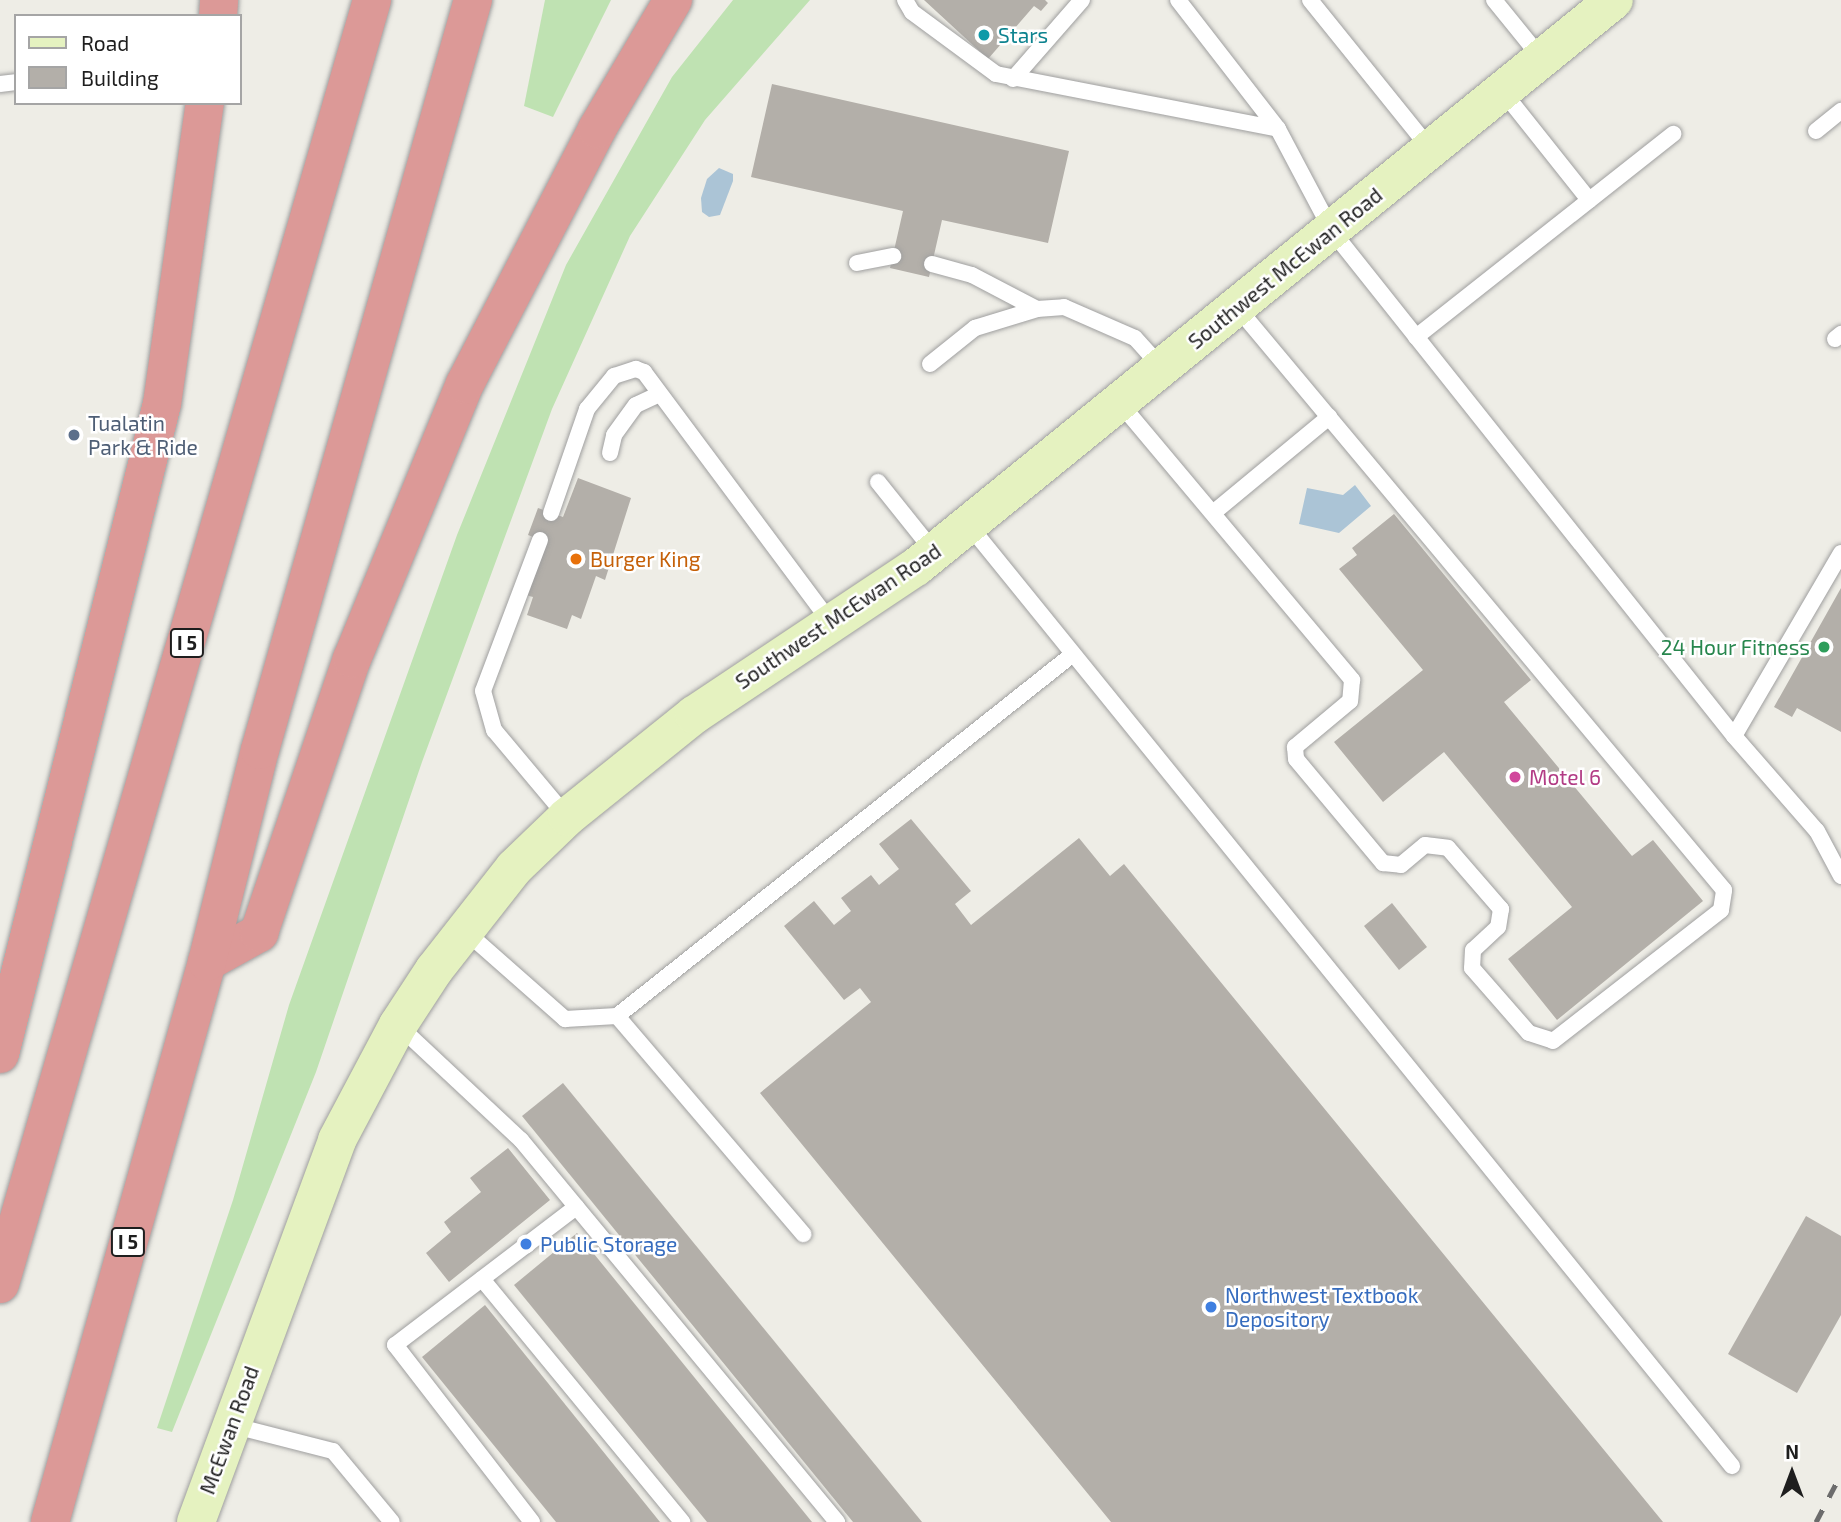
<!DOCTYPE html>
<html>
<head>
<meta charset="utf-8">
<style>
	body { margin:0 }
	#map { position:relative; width:1841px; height:1522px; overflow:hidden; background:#eeede6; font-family:"Exo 2",sans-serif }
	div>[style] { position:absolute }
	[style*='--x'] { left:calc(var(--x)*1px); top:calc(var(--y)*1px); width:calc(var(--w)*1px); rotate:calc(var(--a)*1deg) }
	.grass>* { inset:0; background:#bfe2b2 }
	.water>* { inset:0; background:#abc4d6 }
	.building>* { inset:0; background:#b3afa9 }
	.roads { filter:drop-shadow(0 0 2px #9f9f9f) drop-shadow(0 0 2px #9f9f9f) }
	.lane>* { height:16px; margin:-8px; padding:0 8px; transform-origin:8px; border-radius:8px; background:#fff }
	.secondary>* { height:38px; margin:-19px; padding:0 19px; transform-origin:19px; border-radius:19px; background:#e5f2c0 }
	.highway>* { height:38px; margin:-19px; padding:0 19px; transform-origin:19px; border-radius:19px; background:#dc9997 }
	.rail>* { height:5px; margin-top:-2.5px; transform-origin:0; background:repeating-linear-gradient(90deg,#6c6c6c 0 14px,transparent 0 28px) }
	.dots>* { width:19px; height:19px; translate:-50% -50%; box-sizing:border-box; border:4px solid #fff; border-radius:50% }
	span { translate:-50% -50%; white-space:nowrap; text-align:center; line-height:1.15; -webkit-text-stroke:5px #fff; paint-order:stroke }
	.shield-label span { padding:2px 5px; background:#fff; border:2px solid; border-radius:5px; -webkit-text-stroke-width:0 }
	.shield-label { font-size:19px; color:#1e1e1e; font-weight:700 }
	.culture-label { font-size:21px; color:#0d838f }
	.left { translate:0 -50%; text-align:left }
	.street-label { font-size:21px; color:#1e1e1e }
	.service-label { font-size:21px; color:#4e5e75 }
	.food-label { font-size:21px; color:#c56008 }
	.leisure-label { font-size:21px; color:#27864d }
	.right { translate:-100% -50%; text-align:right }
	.hotel-label { font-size:21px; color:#b23c85 }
	.shop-label { font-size:21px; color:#366cbe }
	.legend { position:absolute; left:14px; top:14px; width:228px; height:91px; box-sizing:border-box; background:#fff; border:2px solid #a5a5a5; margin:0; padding:9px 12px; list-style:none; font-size:21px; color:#1e1e1e }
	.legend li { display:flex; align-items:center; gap:14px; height:35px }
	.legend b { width:35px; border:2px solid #a5a5a5 }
	.north { position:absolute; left:1757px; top:1438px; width:70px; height:70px; -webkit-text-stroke:5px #fff; paint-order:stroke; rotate:0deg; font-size:19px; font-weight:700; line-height:28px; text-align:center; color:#1e1e1e }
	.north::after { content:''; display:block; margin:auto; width:24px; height:32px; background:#1e1e1e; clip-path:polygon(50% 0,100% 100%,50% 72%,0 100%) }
</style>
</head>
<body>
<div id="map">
	<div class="grass">
		<div style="clip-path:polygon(545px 0,611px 0,553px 117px,524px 106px)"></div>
		<div style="clip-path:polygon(733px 0,810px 0,705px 120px,630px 236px,552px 409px,422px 762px,316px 1072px,172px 1432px,157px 1428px,233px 1200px,289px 1005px,457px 535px,566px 265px,672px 77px)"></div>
	</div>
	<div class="water">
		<div style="clip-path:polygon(719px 168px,733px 174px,733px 181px,720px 215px,709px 217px,702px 212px,701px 198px,707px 179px)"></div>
		<div style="clip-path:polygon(1355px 485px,1371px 506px,1339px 533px,1299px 524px,1307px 488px,1343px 495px)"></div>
	</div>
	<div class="building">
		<div style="clip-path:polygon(924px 0,1045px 0,1048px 3px,1041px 11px,1034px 6px,988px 59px)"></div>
		<div style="clip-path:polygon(772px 84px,1069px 151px,1048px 243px,942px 220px,929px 277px,890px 268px,903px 211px,751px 177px)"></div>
		<div style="clip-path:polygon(578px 478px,631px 498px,605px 580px,596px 576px,581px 619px,572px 615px,567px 629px,527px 615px,533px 597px,526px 595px,546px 542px,528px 535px,538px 508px,563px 517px)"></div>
		<div style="clip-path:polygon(1394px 514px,1531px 680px,1504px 702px,1632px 856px,1653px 840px,1703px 901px,1557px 1020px,1508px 959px,1572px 907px,1444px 752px,1383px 802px,1334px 742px,1423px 670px,1339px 569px,1357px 555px,1352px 548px)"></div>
		<div style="clip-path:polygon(1841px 588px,1841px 732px,1797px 708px,1792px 717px,1774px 707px)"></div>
		<div style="clip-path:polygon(911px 819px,971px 891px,955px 904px,971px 925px,1079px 838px,1110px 876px,1124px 864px,1663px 1522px,1111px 1522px,760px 1093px,871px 1002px,860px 988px,844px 1000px,784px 926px,814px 901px,834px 925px,851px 911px,841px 898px,871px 875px,879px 885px,899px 869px,879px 844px)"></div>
		<div style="clip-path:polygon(1392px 903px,1427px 947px,1399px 970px,1364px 926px)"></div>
		<div style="clip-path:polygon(563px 1083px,922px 1522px,853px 1522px,522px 1116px)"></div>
		<div style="clip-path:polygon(508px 1148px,550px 1200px,449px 1282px,426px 1253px,451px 1232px,444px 1222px,481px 1192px,470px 1178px)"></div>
		<div style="clip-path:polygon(1806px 1216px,1841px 1236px,1841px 1315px,1797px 1393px,1728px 1354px)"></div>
		<div style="clip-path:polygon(577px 1233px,812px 1522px,707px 1522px,514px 1285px)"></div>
		<div style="clip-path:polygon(485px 1305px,660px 1522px,556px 1522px,422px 1357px)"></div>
	</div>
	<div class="roads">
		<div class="lane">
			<div style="--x:905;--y:0;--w:14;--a:60"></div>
			<div style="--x:912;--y:12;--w:104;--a:36.4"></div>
			<div style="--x:996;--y:74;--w:287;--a:11"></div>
			<div style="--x:1278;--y:129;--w:163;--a:-127.8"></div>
			<div style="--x:1310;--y:0;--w:193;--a:51.1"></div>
			<div style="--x:1494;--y:0;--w:76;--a:50.9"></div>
			<div style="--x:1013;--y:79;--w:105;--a:-48.9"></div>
			<div style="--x:0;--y:84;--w:16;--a:-7"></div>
			<div style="--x:1504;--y:93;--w:137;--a:51.5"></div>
			<div style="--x:1278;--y:129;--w:115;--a:62.1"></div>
			<div style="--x:1332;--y:231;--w:645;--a:51.48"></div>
			<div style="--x:1816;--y:131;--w:32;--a:-39"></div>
			<div style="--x:857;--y:263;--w:37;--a:-11"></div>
			<div style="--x:932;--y:264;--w:41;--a:15.4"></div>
			<div style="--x:972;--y:275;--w:73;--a:27.6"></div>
			<div style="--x:1416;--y:337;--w:328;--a:-38.3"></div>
			<div style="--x:1835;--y:339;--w:8;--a:-40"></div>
			<div style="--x:930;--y:364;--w:58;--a:-38.7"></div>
			<div style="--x:975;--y:328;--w:65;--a:-17"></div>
			<div style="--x:1037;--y:309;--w:27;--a:-4"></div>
			<div style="--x:1064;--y:307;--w:77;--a:23.6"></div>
			<div style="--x:1135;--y:338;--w:39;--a:48"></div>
			<div style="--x:1119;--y:402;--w:363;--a:50"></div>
			<div style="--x:1352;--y:680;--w:21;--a:95"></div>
			<div style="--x:1350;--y:701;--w:72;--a:140.1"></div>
			<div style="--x:1295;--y:747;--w:12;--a:85"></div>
			<div style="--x:1296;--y:759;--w:136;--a:50.1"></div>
			<div style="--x:1383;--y:863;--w:18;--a:6"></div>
			<div style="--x:1401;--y:865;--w:31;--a:-40"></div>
			<div style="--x:1425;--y:845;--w:23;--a:7"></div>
			<div style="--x:1448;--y:848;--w:81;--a:49"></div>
			<div style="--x:1501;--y:909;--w:18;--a:99"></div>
			<div style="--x:1498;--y:927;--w:34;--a:137"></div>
			<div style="--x:1473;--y:950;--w:18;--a:93"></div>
			<div style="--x:1472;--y:968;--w:86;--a:48.8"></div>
			<div style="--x:1529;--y:1033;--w:25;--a:18"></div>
			<div style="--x:1553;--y:1041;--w:213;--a:-37.9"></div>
			<div style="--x:1721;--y:910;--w:20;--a:-81"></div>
			<div style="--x:1724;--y:890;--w:761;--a:-129.88"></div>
			<div style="--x:610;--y:453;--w:18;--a:-77"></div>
			<div style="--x:614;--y:435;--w:37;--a:-54"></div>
			<div style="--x:636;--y:405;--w:26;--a:-25"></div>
			<div style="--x:878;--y:482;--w:90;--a:51.3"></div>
			<div style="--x:551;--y:513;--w:110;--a:-70.9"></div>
			<div style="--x:587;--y:409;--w:43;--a:-50.7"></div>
			<div style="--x:614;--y:376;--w:23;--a:-18"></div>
			<div style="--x:636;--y:369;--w:9;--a:21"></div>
			<div style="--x:644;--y:372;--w:313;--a:53.3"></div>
			<div style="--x:1213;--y:513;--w:151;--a:-39.6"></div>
			<div style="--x:968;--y:524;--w:1213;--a:50.96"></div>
			<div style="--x:540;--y:540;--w:161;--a:110.7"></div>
			<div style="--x:483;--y:691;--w:41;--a:74.2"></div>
			<div style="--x:494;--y:730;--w:114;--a:50"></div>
			<div style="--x:1841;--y:553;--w:212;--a:120.3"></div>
			<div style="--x:1734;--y:736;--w:126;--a:48.9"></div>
			<div style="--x:1817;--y:831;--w:51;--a:61.9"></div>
			<div style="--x:464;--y:930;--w:135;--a:41.4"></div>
			<div style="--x:565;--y:1019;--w:52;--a:-3.3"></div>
			<div style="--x:617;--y:1016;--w:582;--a:-38.44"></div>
			<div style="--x:617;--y:1016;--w:287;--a:49.5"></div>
			<div style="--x:398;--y:1025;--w:168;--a:43.1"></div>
			<div style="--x:521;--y:1140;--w:496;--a:50.4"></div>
			<div style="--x:482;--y:1279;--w:315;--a:50.5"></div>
			<div style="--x:231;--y:1425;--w:105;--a:14.3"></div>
			<div style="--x:333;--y:1451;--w:92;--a:50.3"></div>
			<div style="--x:532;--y:1522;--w:224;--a:-127.7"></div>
			<div style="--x:395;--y:1345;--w:228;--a:-37.3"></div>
		</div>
		<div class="secondary">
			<div style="--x:196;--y:1522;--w:407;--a:-69.7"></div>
			<div style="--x:337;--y:1140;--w:130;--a:-62.1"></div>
			<div style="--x:398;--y:1025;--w:66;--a:-56.8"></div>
			<div style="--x:434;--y:970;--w:130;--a:-51.9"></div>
			<div style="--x:514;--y:868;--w:74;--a:-43.9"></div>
			<div style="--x:567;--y:817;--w:163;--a:-38.8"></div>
			<div style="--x:694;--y:715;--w:267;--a:-33.7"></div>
			<div style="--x:916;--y:567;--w:899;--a:-39.09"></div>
		</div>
		<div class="highway">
			<div style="--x:218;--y:16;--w:16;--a:-86"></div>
			<div style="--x:207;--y:962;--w:60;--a:-29.1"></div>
			<div style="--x:259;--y:933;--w:289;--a:-71.3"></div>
			<div style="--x:352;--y:659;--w:297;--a:-67.7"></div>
			<div style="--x:465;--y:384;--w:287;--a:-62.6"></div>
			<div style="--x:597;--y:129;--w:150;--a:-59.5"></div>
			<div style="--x:0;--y:1054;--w:670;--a:-76.01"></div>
			<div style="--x:162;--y:404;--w:304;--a:-81.9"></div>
			<div style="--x:0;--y:1284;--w:1337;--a:-73.84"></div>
			<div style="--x:50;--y:1522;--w:582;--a:-74.34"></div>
			<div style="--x:207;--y:962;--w:219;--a:-76"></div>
			<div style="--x:260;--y:750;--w:780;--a:-74.15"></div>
		</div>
	</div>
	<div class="rail">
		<div style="--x:1816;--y:1522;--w:54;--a:-62.5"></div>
	</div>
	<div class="dots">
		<div style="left:984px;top:35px;background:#0f9aa8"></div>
		<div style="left:74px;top:435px;background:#5c6f8a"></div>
		<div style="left:576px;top:559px;background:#e8710a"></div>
		<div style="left:1824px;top:647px;background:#2e9e5b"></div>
		<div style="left:1515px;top:777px;background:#d1479c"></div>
		<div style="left:526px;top:1244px;background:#3f7fe0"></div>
		<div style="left:1211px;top:1307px;background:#3f7fe0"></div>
	</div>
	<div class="shield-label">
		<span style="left:187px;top:643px">I 5</span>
		<span style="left:128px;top:1242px">I 5</span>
	</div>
	<div class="culture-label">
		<span class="left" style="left:998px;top:35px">Stars</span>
	</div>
	<div class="street-label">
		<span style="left:1285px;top:268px;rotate:-39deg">Southwest McEwan Road</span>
		<span style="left:838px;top:616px;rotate:-34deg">Southwest McEwan Road</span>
		<span style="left:229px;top:1430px;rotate:-70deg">McEwan Road</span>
	</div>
	<div class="service-label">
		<span class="left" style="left:88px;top:435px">Tualatin<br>Park &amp; Ride</span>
	</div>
	<div class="food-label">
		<span class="left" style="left:590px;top:559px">Burger King</span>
	</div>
	<div class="leisure-label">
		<span class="right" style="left:1810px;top:647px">24 Hour Fitness</span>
	</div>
	<div class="hotel-label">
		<span class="left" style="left:1529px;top:777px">Motel 6</span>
	</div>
	<div class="shop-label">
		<span class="left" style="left:540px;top:1244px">Public Storage</span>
		<span class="left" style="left:1225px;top:1307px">Northwest Textbook<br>Depository</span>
	</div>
	<ul class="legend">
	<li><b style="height:9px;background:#e5f2c0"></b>Road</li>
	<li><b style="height:19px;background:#b3afa9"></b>Building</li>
	</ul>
	<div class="north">N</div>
</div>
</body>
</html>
